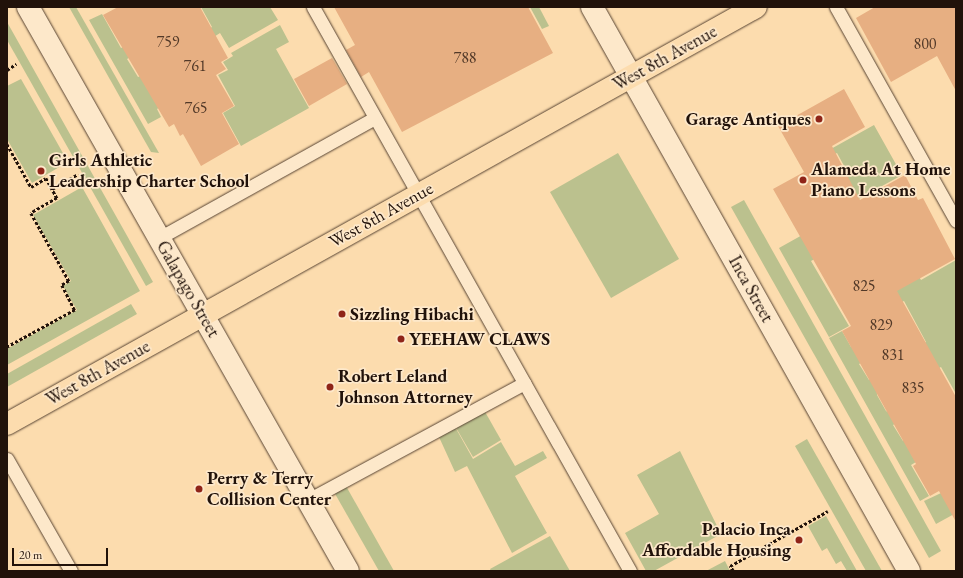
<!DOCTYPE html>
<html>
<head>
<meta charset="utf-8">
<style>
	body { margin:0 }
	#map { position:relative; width:963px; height:578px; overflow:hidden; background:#fcdcae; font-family:"EB Garamond",serif }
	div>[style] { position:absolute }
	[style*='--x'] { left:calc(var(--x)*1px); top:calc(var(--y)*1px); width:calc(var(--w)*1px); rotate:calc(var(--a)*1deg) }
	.green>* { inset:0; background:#bbc18e }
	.building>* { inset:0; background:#e7af82 }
	.path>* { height:2.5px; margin-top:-1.25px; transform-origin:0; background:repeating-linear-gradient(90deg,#21120a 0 3px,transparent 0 5px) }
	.roads { filter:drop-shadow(0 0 1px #584433) drop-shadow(0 0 1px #584433) }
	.lane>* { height:13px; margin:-6.5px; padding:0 6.5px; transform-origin:6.5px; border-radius:6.5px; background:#fde8ca }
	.street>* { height:22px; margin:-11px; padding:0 11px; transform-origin:11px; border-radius:11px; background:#fde8ca }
	.secondary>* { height:22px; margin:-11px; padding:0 11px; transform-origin:11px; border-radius:11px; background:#fde8ca }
	.primary>* { height:22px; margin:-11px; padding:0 11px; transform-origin:11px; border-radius:11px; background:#fcdcae }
	.dots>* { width:11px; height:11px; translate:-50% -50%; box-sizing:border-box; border:2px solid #fde8ca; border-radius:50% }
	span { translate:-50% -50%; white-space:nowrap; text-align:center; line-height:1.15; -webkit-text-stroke:3.5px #fde8ca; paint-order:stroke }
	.number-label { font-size:16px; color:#523928 }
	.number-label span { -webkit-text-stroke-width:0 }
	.street-label { font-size:18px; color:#21120a }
	.poi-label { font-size:18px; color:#21120a; font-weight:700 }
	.right { translate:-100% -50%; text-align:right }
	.left { translate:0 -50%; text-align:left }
	.frame { position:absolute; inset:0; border:8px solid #21120a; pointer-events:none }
	.scale { position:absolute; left:12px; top:548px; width:96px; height:18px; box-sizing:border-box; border:2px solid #21120a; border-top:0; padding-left:5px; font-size:12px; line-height:14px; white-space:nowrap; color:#21120a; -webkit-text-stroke:3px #fde8ca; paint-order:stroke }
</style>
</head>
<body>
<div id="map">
	<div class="green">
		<div style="clip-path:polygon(69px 7px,76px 7px,159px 153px,151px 152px)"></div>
		<div style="clip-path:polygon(201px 7px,270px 7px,278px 20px,229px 48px,220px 33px,206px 42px,201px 34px,212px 27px)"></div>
		<div style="clip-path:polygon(530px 7px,539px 7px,549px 26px,542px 29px)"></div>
		<div style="clip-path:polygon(102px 14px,121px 48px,130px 43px,136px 54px,127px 59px,138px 77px,143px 75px,165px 104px,157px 109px,161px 117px,148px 124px,89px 20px)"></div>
		<div style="clip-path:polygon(7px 22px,153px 282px,146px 286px,7px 40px)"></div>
		<div style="clip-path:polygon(280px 25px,289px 42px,276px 49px,309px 108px,241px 146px,223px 113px,235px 106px,218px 75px,228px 70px,223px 62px,233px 56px,231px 53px)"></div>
		<div style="clip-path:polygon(21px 79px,68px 162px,32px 183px,7px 139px,7px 86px)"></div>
		<div style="clip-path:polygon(874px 125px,902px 175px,855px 201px,841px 177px,848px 173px,837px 153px,823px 161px,820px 155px)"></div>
		<div style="clip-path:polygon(618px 153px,679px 259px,611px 298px,550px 192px)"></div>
		<div style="clip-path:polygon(82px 187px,140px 291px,7px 365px,7px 349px,77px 310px,63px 286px,71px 281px,33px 215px)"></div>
		<div style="clip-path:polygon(872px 196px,857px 235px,811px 261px,849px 326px,829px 337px,779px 248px)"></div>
		<div style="clip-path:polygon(744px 200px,941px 551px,929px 558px,731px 207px)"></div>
		<div style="clip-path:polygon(906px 253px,921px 280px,956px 260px,955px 392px,941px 367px,930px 373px,918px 347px,926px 342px,904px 301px,896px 305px,892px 275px)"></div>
		<div style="clip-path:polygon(131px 304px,137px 314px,7px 387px,7px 374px)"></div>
		<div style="clip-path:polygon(842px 331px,851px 347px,858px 343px,867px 360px,859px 364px,869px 380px,876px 376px,877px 395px,886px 411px,901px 420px,893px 425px,903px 441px,911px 437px,921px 459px,911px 465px,929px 496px,920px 501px,829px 338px)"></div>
		<div style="clip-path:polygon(484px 410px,501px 440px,473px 457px,455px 426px)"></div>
		<div style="clip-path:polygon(454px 425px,473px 459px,501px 442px,515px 466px,543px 451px,547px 458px,515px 476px,547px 533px,512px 553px,467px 466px,455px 472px,439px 437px,425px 445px,424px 442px)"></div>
		<div style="clip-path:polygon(807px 439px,882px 571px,866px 571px,795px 446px)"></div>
		<div style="clip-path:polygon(680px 451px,721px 534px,654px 571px,646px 571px,625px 533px,659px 514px,637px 475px)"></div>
		<div style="clip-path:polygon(346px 486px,394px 571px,379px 571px,334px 492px)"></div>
		<div style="clip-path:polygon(956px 486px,956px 513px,936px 524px,924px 501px)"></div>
		<div style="clip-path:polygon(826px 516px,857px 571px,847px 571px,841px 561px,836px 564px,827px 548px,822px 551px,808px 526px)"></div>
		<div style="clip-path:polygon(550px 536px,570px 571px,491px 571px,490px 569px)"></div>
		<div style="clip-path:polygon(725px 561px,730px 571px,706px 571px)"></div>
	</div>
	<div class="building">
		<div style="clip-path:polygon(118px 7px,200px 7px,228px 58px,221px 62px,226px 69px,216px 75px,234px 106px,222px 113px,239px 144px,201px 166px,183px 134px,180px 136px,174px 124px,169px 127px,103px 15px)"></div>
		<div style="clip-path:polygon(334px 7px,528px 7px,553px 53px,402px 132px,369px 72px,361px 77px,346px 50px,355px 45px)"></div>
		<div style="clip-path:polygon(875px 7px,956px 7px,956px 91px,937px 56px,891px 82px,856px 18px)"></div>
		<div style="clip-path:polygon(332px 58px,347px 84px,309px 106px,294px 79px)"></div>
		<div style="clip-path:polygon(844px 89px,865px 127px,832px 146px,860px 200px,905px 175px,918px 200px,923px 198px,955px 259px,897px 291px,956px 397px,956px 522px,939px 491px,930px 496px,913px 466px,916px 464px,842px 331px,851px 326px,773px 189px,804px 172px,778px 126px)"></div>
	</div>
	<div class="path">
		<div style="--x:7;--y:70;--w:11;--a:-34"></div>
		<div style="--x:7;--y:144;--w:49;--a:60.8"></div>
		<div style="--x:31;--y:187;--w:17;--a:-31"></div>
		<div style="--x:46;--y:178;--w:23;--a:61"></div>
		<div style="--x:57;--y:198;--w:30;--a:150"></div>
		<div style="--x:31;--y:213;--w:78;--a:60.8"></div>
		<div style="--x:69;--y:281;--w:8;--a:150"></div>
		<div style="--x:62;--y:285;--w:28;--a:63"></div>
		<div style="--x:75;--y:310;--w:77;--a:151.4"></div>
		<div style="--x:52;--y:189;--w:30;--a:-30"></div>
		<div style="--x:733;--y:571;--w:6;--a:-121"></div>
		<div style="--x:730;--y:566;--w:112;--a:-29.3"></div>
	</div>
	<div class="roads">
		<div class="lane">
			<div style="--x:313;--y:7;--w:647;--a:60.66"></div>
			<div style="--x:836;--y:7;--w:245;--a:60.7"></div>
			<div style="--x:159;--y:238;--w:247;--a:-29.1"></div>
			<div style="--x:7;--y:459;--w:129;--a:60.3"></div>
			<div style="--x:308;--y:500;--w:246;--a:-28.4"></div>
		</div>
		<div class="street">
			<div style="--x:592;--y:7;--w:647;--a:60.66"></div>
		</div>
		<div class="secondary">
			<div style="--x:28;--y:7;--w:648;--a:60.43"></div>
		</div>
		<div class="primary">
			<div style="--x:7;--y:424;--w:857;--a:-29.11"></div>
		</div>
	</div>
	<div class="dots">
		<div style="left:819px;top:119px;background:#8f2418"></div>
		<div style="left:41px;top:171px;background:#8f2418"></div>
		<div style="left:803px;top:180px;background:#8f2418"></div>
		<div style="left:342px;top:314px;background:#8f2418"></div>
		<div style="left:401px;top:339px;background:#8f2418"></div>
		<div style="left:330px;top:387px;background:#8f2418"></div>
		<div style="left:199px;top:489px;background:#8f2418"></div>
		<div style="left:799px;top:540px;background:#8f2418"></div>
	</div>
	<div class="number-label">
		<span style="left:168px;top:42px">759</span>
		<span style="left:925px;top:44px">800</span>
		<span style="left:465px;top:58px">788</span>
		<span style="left:195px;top:66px">761</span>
		<span style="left:196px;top:108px">765</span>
		<span style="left:864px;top:286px">825</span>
		<span style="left:881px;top:325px">829</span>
		<span style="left:893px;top:355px">831</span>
		<span style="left:913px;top:388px">835</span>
	</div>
	<div class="street-label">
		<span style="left:665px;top:58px;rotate:-29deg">West 8th Avenue</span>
		<span style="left:381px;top:215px;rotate:-29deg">West 8th Avenue</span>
		<span style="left:188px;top:289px;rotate:60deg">Galapago Street</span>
		<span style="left:751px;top:289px;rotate:61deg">Inca Street</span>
		<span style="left:98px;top:373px;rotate:-29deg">West 8th Avenue</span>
	</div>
	<div class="poi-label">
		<span class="right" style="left:811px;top:119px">Garage Antiques</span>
		<span class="left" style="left:49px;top:171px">Girls Athletic<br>Leadership Charter School</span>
		<span class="left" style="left:811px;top:180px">Alameda At Home<br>Piano Lessons</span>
		<span class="left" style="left:350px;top:314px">Sizzling Hibachi</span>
		<span class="left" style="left:409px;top:339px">YEEHAW CLAWS</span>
		<span class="left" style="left:338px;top:387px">Robert Leland<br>Johnson Attorney</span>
		<span class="left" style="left:207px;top:489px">Perry &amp; Terry<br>Collision Center</span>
		<span class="right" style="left:791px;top:540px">Palacio Inca<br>Affordable Housing</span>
	</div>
	<div class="frame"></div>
	<div class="scale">20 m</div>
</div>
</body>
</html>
